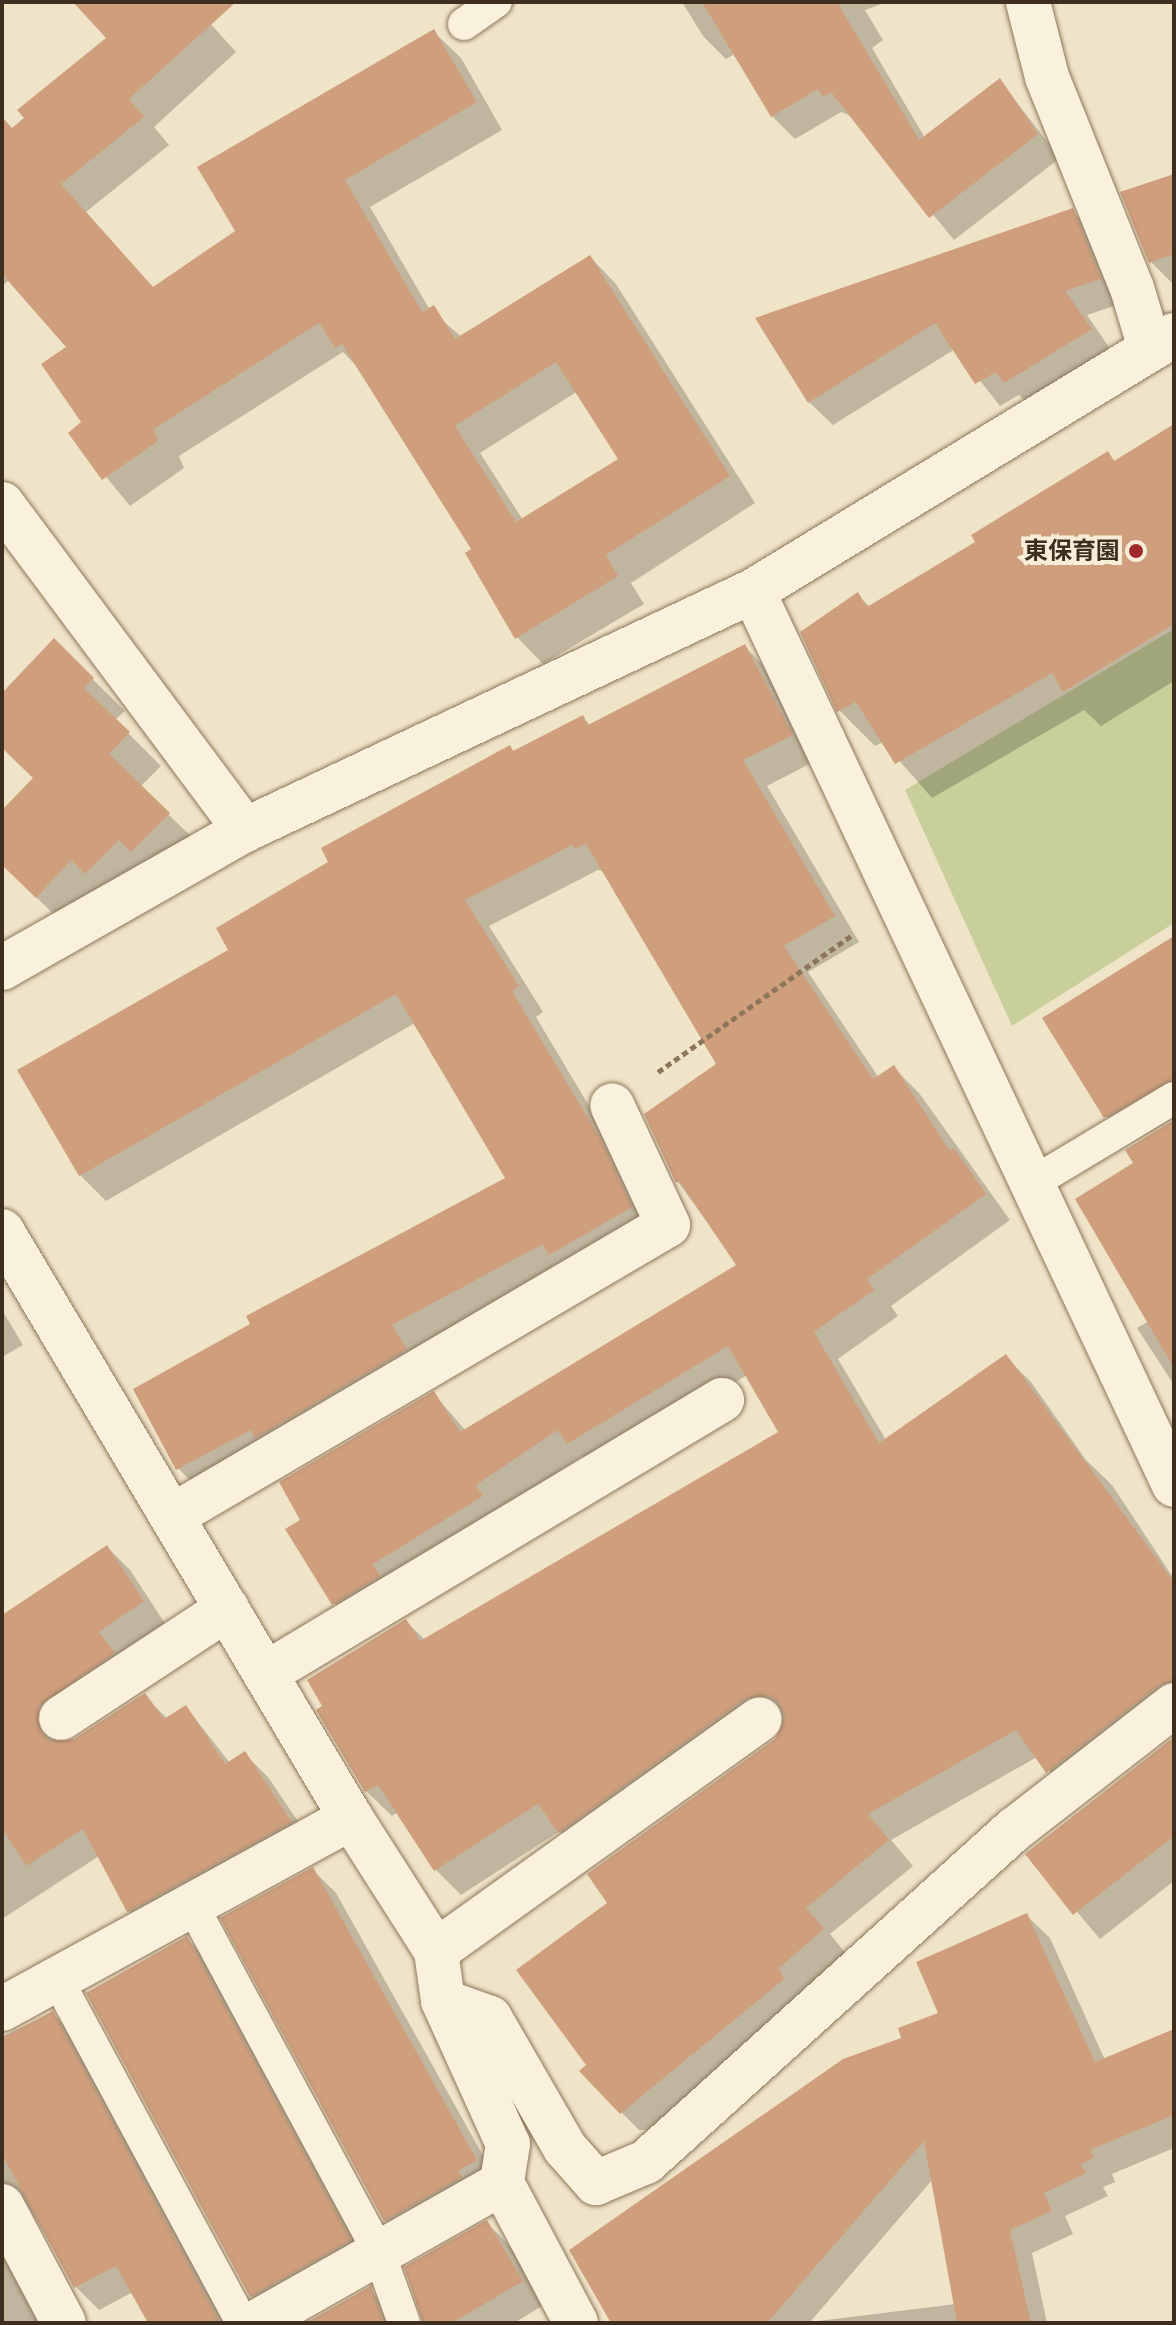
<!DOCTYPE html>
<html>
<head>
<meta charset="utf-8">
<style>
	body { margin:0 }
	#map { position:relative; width:1176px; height:2325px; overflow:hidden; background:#f0e4c8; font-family:Merriweather,"Noto Sans JP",serif }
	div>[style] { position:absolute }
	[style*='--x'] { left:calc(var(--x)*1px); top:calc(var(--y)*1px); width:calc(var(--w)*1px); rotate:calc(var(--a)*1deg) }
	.green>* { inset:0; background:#c9cf9b }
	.shadow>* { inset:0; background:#0003 }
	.building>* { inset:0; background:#cf9f7d }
	.path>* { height:5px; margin-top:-2.5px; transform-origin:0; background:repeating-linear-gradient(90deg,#8d765c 0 6px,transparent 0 10px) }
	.roads { filter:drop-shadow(0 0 2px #8d765c) drop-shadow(0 0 2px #8d765c) }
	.lane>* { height:32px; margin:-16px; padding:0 16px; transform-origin:16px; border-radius:16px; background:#faf1dc }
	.street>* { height:44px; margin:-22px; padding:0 22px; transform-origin:22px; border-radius:22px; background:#faf1dc }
	.dots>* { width:22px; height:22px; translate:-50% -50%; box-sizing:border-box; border:4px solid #f7eed8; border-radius:50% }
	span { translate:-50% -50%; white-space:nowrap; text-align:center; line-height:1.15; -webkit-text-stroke:8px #f7eed8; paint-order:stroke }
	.poi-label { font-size:24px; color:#3d2e20; font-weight:700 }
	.right { translate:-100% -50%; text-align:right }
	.frame { position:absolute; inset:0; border:4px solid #3d2e20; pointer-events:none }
</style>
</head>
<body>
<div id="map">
	<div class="green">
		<div style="clip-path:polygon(1174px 629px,1174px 923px,1012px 1026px,905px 790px)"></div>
	</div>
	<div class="shadow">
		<div style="clip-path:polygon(evenodd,77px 2px,191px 2px,236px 52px,154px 127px,169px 145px,86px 212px,154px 289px,237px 231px,434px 32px,461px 58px,502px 130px,370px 207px,430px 310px,462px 337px,590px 257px,616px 284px,755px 503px,631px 583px,644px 604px,543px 664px,517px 637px,474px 550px,361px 371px,343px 352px,179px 456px,184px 468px,130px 506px,71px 434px,84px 423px,69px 348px,9px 280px,2px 286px,2px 139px,109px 38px,77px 2px,578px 391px,621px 460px,523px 520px,480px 453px,578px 391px)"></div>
		<div style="clip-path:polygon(682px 2px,887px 2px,865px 10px,883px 40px,872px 48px,925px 138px,1000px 81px,1060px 158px,954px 240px,852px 116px,841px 112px,795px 139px,772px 116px,735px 54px,726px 59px,703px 36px)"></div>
		<div style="clip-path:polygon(1174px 176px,1174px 285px,1151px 262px)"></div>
		<div style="clip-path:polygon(1072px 211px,1096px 234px,1123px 303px,1087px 315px,1113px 353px,1029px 405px,1019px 395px,1000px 406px,955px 349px,833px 425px,809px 402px)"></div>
		<div style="clip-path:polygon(1174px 427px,1174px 681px,1101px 726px,1084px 710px,932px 798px,883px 742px,875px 746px,839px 710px,857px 594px,870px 607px,978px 542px,1107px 453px,1116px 462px)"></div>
		<div style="clip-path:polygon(54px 641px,125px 711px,115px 720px,161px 766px,140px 787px,201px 846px,69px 929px,2px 864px,2px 813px,35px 779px,2px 746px,2px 696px)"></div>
		<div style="clip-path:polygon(745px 647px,770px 672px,817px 760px,767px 786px,859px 942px,808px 972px,879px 1078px,894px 1068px,919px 1093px,1010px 1220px,891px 1306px,898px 1316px,838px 1359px,886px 1440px,1006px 1357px,1031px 1382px,1086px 1460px,1112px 1485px,1174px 1579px,1174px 1718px,1072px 1797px,1037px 1757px,891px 1840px,913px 1866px,830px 1934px,847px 1955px,657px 2130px,639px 2130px,613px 2104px,588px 2065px,610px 1903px,777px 1740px,785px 1722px,772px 1723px,585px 1857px,560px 1831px,461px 1895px,436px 1870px,398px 1812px,392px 1816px,366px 1791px,406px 1621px,425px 1640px,780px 1433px,747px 1375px,594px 1469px,582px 1456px,500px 1511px,359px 1629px,334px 1603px,303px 1521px,434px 1394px,466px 1431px,739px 1266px,678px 1182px,719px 1065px,605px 872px,598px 870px,489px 926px,543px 1012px,536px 1017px,626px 1168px,656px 1233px,203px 1494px,178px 1468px,507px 1179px,415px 1023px,106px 1201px,80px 1175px,231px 950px,331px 862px,510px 747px,515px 752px,583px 718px,591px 726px)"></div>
		<div style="clip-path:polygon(1174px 938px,1174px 1118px,1132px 1143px,1106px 1116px)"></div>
		<div style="clip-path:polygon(1174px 1122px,1174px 1385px,1137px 1328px,1149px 1321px,1136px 1164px)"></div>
		<div style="clip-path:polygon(2px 1310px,23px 1345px,2px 1357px)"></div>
		<div style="clip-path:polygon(107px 1547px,130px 1570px,166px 1625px,61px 1730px,62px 1742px,75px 1741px,144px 1696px,168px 1719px,186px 1707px,230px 1763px,245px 1754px,268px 1777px,314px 1845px,152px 1934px,128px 1911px,99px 1856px,2px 1919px,2px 1616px)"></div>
		<div style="clip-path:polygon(1174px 1739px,1174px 1881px,1100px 1939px,1028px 1854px)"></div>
		<div style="clip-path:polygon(313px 1870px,336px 1893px,499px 2184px,409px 2244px,385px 2220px)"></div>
		<div style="clip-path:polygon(evenodd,1026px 1915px,1050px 1938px,1105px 2060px,1174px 2041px,1174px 2148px,1112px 2174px,1115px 2182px,1103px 2187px,1108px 2196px,1065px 2216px,1073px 2234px,1032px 2253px,1047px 2323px,613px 2323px,904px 2040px,941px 2014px,1026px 1915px,933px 2179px,956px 2304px,810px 2322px,933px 2179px)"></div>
		<div style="clip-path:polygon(187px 1939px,210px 1962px,372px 2264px,275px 2319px,251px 2296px)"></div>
		<div style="clip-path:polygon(2px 1985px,3px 2036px,52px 2013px,75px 2036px,230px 2323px,151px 2323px,133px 2292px,99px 2310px,76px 2287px,26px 2203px,4px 2215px,44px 2323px,2px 2323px)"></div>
		<div style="clip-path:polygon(487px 2223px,510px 2246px,545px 2304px,514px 2323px,424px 2323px)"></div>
		<div style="clip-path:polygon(370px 2289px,398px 2323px,310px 2323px)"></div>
	</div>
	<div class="building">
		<div style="clip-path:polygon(evenodd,73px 2px,236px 2px,129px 99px,144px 117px,61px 184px,153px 287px,235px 231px,197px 167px,434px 29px,477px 102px,345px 180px,422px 312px,434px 305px,455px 339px,590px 255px,730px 476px,606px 555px,618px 576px,515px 639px,465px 553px,471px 549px,342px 344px,335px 348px,319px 323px,154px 429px,158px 441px,102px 480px,68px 433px,81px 422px,41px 364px,66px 347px,2px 274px,2px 117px,12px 128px,24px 118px,17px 110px,106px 38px,73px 2px,556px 362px,618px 459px,516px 522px,455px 426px,556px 362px)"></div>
		<div style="clip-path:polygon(702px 2px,837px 2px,919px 140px,1000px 78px,1038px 134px,929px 218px,831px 92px,823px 97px,818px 89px,771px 117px)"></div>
		<div style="clip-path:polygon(1174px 174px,1174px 254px,1149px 263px,1120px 192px)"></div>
		<div style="clip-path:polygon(1073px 208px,1101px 279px,1065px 291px,1092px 329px,1004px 383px,996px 372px,975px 384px,935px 323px,808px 403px,755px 318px)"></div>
		<div style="clip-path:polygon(1174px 424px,1174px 624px,1063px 692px,1052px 673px,895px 764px,856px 702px,837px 712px,800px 632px,858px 592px,867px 607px,975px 542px,971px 535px,1108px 451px,1114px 461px)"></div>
		<div style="clip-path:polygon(54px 638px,94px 678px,84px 688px,130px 732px,109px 754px,170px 813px,131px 852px,119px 840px,85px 874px,71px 860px,36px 898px,2px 865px,2px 810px,33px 778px,2px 748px,2px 693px)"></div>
		<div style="clip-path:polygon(745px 644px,793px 735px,743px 760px,835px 916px,784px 946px,873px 1079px,894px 1065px,950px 1151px,954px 1148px,986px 1194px,867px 1279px,874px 1290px,814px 1332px,879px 1443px,1006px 1354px,1174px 1582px,1174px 1681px,1159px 1685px,1046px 1773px,1016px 1730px,868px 1814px,889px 1840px,806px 1908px,824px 1929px,779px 1968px,784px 1979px,620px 2114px,579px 2071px,586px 2065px,516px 1970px,607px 1903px,587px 1874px,775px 1739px,785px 1717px,780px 1704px,770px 1696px,746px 1698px,558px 1833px,538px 1804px,434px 1871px,378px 1785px,365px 1792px,316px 1710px,322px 1706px,307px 1680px,406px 1619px,420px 1641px,778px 1432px,728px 1346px,567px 1444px,558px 1430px,476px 1485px,483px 1496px,373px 1564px,380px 1576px,332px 1605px,285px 1529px,300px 1520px,279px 1482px,434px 1391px,460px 1432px,736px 1265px,679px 1181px,676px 1183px,644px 1114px,716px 1064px,586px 844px,575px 849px,572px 845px,465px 900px,519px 986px,512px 991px,601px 1140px,632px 1207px,549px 1255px,543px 1244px,392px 1325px,407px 1349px,255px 1438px,251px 1430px,176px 1470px,133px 1389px,250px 1324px,246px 1316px,505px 1178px,396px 994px,79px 1176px,17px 1070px,228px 950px,216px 928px,328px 862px,321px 848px,510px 745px,513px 751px,583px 715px,588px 725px)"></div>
		<div style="clip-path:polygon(1174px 936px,1174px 1079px,1104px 1118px,1042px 1018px)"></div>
		<div style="clip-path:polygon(1174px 1120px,1174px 1368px,1075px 1199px,1133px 1163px,1125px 1150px)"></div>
		<div style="clip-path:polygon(107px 1545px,144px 1601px,99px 1632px,115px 1653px,39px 1706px,41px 1732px,50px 1741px,74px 1739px,145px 1693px,164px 1719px,186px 1705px,225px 1764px,245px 1751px,292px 1822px,127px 1912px,83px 1829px,26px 1866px,2px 1828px,2px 1615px)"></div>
		<div style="clip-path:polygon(1174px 1737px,1174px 1836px,1073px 1915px,1025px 1854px)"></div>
		<div style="clip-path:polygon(313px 1867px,477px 2160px,458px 2171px,462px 2177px,384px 2221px,220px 1918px)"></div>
		<div style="clip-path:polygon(1027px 1913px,1095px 2062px,1174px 2029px,1174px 2115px,1090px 2150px,1094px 2158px,1081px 2164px,1086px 2173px,1044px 2193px,1052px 2211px,1010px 2230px,1031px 2323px,957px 2323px,924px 2141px,767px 2323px,611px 2323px,569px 2250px,843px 2059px,901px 2038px,898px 2028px,938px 2013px,916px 1962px)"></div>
		<div style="clip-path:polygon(187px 1936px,351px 2240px,250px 2297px,86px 1993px)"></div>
		<div style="clip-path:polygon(53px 2011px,220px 2323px,148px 2323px,116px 2266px,74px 2288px,2px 2154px,2px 2038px)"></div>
		<div style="clip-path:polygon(487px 2220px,523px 2281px,452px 2323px,423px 2323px,404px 2267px)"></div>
		<div style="clip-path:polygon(371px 2286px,384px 2323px,306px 2323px)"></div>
	</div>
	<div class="path">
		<div style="--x:658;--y:1072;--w:237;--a:-35.2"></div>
	</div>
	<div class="roads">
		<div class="lane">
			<div style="--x:464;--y:24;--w:39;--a:-35"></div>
			<div style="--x:1029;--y:1185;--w:169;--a:-31"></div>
			<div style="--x:192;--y:1905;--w:395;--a:61.7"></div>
			<div style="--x:379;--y:2253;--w:74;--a:70.3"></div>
			<div style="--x:57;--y:1979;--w:391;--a:61.7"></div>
		</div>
		<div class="street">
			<div style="--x:1028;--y:2;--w:77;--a:75.8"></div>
			<div style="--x:1047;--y:77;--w:227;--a:68.1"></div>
			<div style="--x:1132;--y:288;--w:63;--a:73.3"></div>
			<div style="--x:2;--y:504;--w:407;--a:53.3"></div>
			<div style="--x:753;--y:591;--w:988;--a:64.78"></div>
			<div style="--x:2;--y:968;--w:279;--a:-29.6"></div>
			<div style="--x:245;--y:830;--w:561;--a:-25.2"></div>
			<div style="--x:753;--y:591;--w:493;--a:-31.3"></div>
			<div style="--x:2;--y:1231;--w:683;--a:59.27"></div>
			<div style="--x:351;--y:1818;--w:158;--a:57.4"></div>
			<div style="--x:436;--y:1951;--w:50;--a:82"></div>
			<div style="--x:443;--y:2001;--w:50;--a:19.9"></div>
			<div style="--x:490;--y:2018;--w:150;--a:60"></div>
			<div style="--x:565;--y:2148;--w:47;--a:48.5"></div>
			<div style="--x:596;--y:2183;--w:54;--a:-22.8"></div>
			<div style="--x:646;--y:2162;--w:497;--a:-42.1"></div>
			<div style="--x:1015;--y:1829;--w:202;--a:-37.9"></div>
			<div style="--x:172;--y:1516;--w:575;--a:-30.4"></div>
			<div style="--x:668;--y:1225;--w:132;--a:-115"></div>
			<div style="--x:265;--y:1674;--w:533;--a:-30.95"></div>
			<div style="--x:61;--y:1718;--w:199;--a:-33.3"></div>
			<div style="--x:436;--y:1951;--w:398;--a:-35.6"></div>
			<div style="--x:443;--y:2001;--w:157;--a:65.6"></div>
			<div style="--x:508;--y:2144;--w:39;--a:99"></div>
			<div style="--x:502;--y:2183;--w:158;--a:62.1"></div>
			<div style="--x:2;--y:2009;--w:398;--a:-28.7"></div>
			<div style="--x:2;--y:2206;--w:132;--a:62.1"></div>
			<div style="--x:255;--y:2323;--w:284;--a:-29.5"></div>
		</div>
	</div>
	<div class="dots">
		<div style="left:1136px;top:551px;background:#9e2a2b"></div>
	</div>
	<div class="poi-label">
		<span class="right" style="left:1120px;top:551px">東保育園</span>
	</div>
	<div class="frame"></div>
</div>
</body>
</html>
